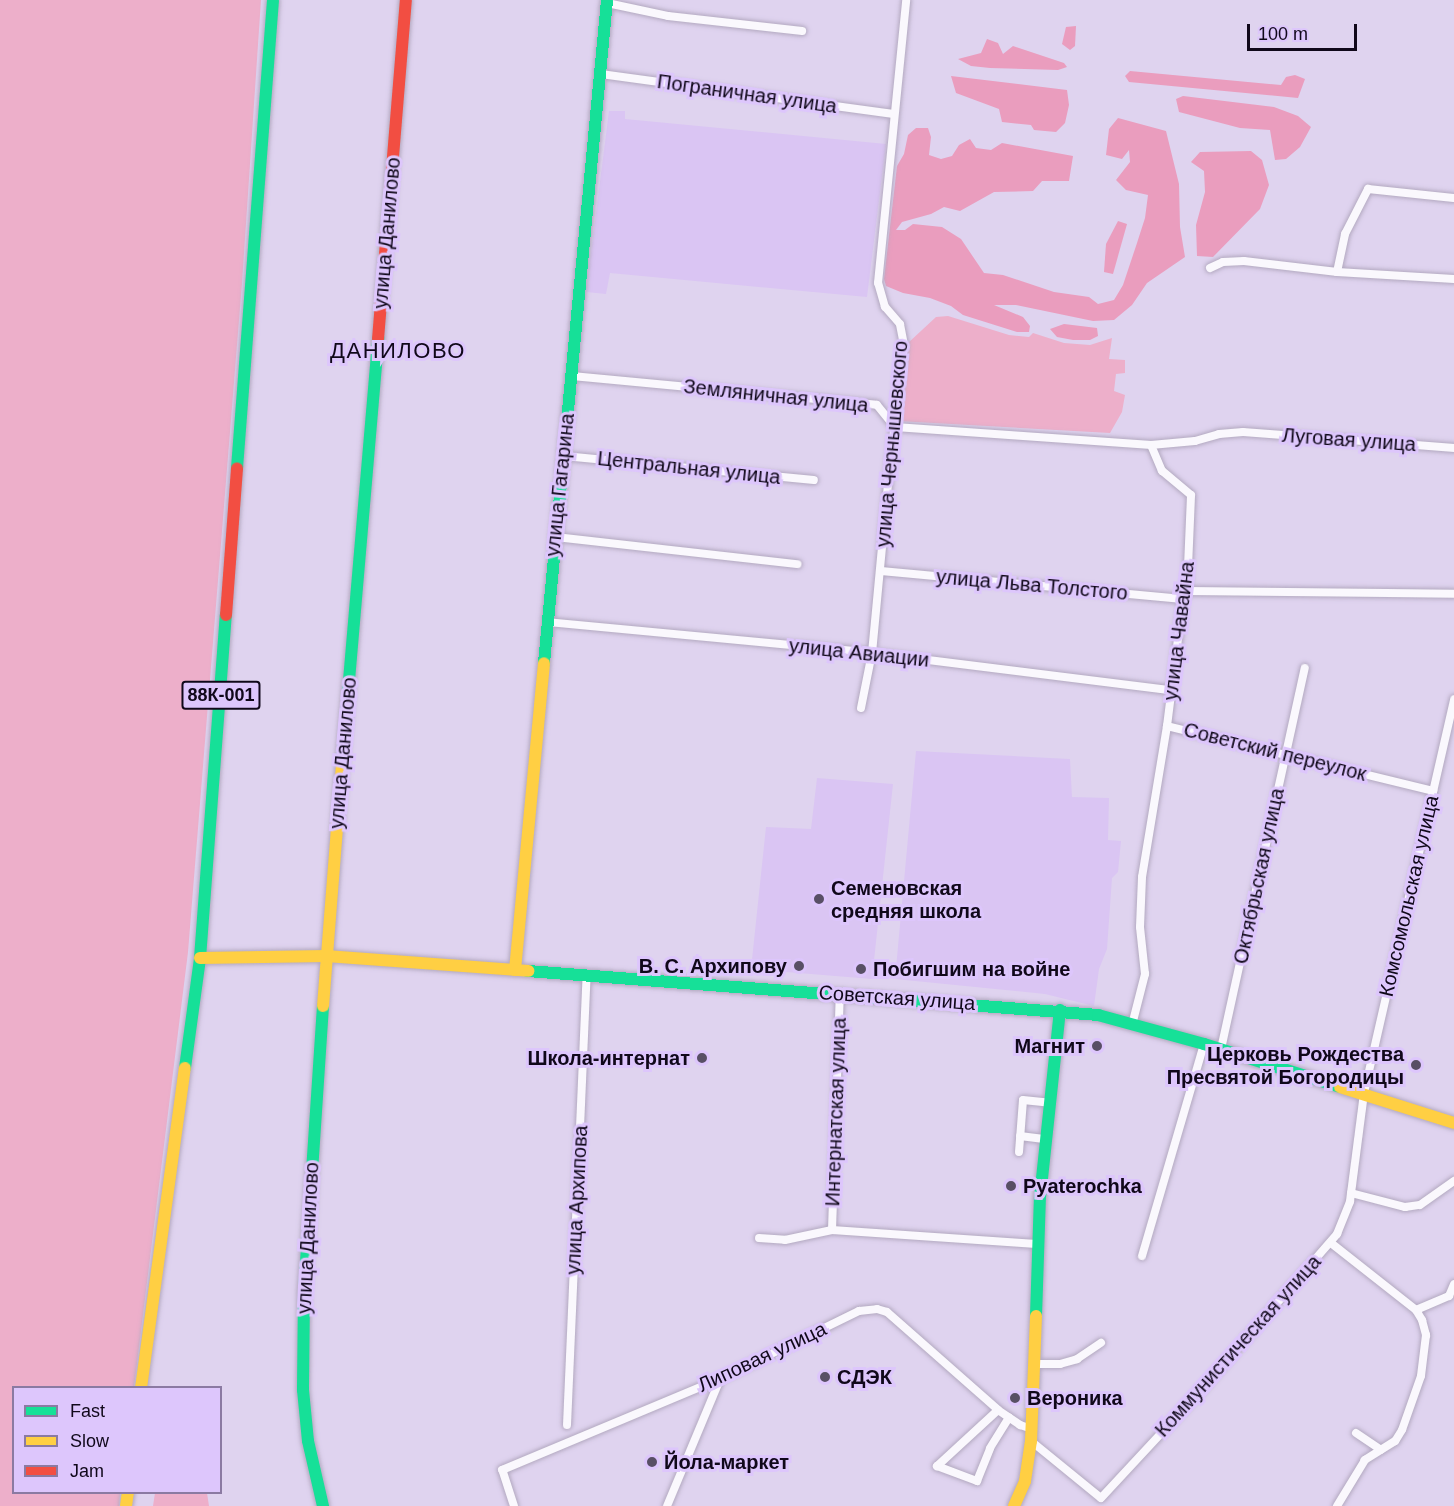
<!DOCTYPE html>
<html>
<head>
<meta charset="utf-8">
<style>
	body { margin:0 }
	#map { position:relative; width:1454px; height:1506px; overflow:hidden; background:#dfd3ef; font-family:Arial,sans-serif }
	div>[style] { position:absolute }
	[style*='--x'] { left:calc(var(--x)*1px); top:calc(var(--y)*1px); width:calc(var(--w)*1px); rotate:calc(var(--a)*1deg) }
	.built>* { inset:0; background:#dac5f3 }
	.green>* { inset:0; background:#edafca }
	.forest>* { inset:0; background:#ea9dbe }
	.roads { filter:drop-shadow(0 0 2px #b3a9c0) drop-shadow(0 0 2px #b3a9c0) }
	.street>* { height:8px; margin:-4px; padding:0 4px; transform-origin:4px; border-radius:4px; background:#faf8fd }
	.fast>* { height:12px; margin:-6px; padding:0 6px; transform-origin:6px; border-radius:6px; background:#16e098 }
	.slow>* { height:12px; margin:-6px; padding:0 6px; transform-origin:6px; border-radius:6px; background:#ffcf43 }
	.jam>* { height:12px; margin:-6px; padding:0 6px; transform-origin:6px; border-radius:6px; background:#f24e42 }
	.dots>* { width:16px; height:16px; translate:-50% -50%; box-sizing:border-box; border:3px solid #ddc6fc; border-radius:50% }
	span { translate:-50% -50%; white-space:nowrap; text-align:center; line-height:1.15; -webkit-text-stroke:6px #ddc6fc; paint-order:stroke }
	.shield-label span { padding:2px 4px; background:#ddc6fc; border:2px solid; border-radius:4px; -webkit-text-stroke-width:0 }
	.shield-label { font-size:18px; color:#10081a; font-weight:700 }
	.street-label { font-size:20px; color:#10081a }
	.poi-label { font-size:20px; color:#10081a; font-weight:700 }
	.left { translate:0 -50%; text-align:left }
	.right { translate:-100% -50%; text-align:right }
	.quarter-label { font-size:22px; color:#10081a; letter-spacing:1.5px }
	.legend { position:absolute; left:12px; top:1386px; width:210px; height:108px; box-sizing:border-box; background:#ddc6fc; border:2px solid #8b7aa2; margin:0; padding:8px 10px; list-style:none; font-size:18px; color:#10081a }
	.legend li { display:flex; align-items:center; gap:12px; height:30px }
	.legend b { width:30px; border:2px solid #8b7aa2 }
	.scale { position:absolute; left:1247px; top:24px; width:110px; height:27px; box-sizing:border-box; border:3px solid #10081a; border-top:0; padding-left:8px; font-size:18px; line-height:21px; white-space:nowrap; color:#10081a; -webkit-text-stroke:4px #ddc6fc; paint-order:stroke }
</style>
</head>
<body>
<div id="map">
	<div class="built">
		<div style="clip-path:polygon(609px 111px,625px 111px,625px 119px,886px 144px,867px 297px,610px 273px,606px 294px,586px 292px)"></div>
		<div style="clip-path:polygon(916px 751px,1070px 759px,1072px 797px,1109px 798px,1108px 840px,1121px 841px,1118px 872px,1112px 878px,1107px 949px,1099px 969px,1094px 1006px,1045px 994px,895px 979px)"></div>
		<div style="clip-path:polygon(817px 778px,893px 784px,872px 979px,751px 969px,766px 827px,811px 829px)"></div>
	</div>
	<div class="green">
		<div style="clip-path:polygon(0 0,261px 0,242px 283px,188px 952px,134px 1387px,14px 1388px,14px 1492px,120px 1493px,119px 1506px,0 1506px)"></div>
		<div style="clip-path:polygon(948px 316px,1009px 335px,1029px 337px,1033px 333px,1064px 343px,1090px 345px,1112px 338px,1109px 359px,1125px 360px,1125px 373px,1116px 374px,1114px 391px,1125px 395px,1122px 412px,1110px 433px,898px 421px,908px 343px,936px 317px)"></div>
		<div style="clip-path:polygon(155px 1493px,207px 1493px,209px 1506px,153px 1506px)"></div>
	</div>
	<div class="forest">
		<div style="clip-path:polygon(1076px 26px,1075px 46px,1070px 50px,1062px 44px,1066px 27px)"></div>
		<div style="clip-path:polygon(987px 39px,998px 43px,1003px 54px,1013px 46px,1064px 63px,1067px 67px,1058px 70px,990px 68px,971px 66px,958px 59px,981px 53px)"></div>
		<div style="clip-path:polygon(1130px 71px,1281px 85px,1286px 77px,1295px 75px,1305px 79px,1298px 98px,1129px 82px,1125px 76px)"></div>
		<div style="clip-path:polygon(951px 76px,1067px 90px,1069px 105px,1065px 123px,1056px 132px,1034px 130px,1031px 125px,1002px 122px,999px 109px,956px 93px)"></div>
		<div style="clip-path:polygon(1183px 96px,1274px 107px,1298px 116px,1311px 127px,1300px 147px,1286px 159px,1275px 160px,1270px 130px,1240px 128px,1179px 112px,1176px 99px)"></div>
		<div style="clip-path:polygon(1118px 118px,1166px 131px,1179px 184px,1180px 227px,1185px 257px,1147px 283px,1132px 305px,1114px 320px,1093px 321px,1016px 305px,994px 305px,1023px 317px,1030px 326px,1029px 332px,1017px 332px,963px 315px,951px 306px,930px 298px,903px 293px,886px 286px,884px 279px,897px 166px,904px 154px,908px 135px,916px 128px,928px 128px,931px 137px,929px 155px,941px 159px,952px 156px,959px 145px,970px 139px,976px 148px,991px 150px,1002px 143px,1073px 156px,1069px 181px,1042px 181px,1033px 191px,994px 192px,960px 211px,944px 207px,931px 214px,902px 222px,896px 230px,905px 230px,913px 224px,942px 227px,961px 239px,984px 273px,1003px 275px,1054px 292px,1089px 297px,1098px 304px,1114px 300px,1123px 285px,1137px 243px,1145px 218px,1148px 195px,1126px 190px,1116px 180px,1130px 162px,1129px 150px,1122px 159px,1106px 155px,1109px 129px)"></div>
		<div style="clip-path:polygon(1251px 151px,1262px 160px,1269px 185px,1260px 209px,1213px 257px,1197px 256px,1196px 225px,1205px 192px,1204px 171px,1191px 162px,1200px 152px)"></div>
		<div style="clip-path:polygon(1118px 221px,1127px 224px,1113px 274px,1104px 272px,1106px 244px)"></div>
		<div style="clip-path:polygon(1064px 324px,1097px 328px,1098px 336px,1090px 340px,1073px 340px,1057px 337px,1050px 329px)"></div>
	</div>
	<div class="roads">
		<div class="street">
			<div style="--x:607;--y:3;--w:62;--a:12"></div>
			<div style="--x:668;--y:16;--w:135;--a:6.4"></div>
			<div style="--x:601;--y:74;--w:295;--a:7.8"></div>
			<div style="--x:1210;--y:268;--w:14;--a:-25"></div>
			<div style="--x:1223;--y:262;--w:21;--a:-3"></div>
			<div style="--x:1244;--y:261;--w:94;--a:6.7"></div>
			<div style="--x:1337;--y:272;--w:117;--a:3.4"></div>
			<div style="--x:1337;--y:272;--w:39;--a:-78"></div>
			<div style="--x:1345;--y:234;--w:51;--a:-62.9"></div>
			<div style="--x:1368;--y:189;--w:86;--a:6"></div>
			<div style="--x:572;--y:376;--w:306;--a:5.4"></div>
			<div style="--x:877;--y:405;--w:28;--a:51"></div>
			<div style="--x:895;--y:427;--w:257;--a:4"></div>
			<div style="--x:1151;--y:445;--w:44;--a:-5.2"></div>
			<div style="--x:1195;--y:441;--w:25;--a:-16"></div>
			<div style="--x:1219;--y:434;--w:24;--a:-5"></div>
			<div style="--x:1243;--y:432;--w:212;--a:4.3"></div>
			<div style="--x:564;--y:456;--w:251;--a:5.5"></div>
			<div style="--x:555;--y:537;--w:244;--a:6.4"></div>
			<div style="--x:881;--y:571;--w:303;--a:5.3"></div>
			<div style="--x:1187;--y:591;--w:267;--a:0.6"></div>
			<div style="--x:547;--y:622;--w:326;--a:5.4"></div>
			<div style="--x:872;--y:653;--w:301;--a:7.1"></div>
			<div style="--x:861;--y:708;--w:56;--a:-78.7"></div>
			<div style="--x:872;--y:653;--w:171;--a:-84.6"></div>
			<div style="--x:888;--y:483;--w:139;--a:-83.4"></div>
			<div style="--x:904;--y:345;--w:21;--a:-101"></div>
			<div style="--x:900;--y:324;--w:23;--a:-131"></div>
			<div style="--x:885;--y:307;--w:25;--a:-106"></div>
			<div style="--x:878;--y:283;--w:284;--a:-84.3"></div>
			<div style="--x:1167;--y:726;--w:274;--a:13.7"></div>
			<div style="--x:1132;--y:1025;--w:53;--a:-75.7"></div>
			<div style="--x:1145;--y:974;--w:47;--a:-96.1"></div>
			<div style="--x:1140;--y:927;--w:50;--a:-87.7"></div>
			<div style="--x:1142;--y:877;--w:153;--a:-80.6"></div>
			<div style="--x:1167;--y:726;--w:128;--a:-82.8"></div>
			<div style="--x:1183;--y:599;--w:9;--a:-63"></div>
			<div style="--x:1187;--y:591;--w:96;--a:-87.6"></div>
			<div style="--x:1191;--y:495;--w:38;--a:-140"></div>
			<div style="--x:1162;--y:471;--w:28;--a:-113"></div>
			<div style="--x:1221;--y:1049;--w:390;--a:-77.6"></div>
			<div style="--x:1020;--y:1136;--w:26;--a:7"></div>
			<div style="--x:1019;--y:1152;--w:52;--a:-85.6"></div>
			<div style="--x:1023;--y:1100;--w:27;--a:6"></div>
			<div style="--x:1351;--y:1193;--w:56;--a:14.5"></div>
			<div style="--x:1405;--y:1207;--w:15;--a:-8"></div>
			<div style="--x:1420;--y:1205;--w:42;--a:-35.2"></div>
			<div style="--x:832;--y:1230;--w:237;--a:-88.1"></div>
			<div style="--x:759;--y:1238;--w:26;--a:4"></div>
			<div style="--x:785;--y:1240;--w:48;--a:-12"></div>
			<div style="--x:832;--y:1230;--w:205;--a:3.9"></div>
			<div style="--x:1331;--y:1243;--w:108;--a:38.2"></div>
			<div style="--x:1416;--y:1310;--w:12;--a:59"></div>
			<div style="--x:1422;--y:1320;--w:16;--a:75"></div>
			<div style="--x:1426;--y:1335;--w:41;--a:97"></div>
			<div style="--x:1421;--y:1376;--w:57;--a:109.4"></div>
			<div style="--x:1402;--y:1430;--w:13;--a:122"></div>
			<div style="--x:1395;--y:1441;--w:36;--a:148"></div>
			<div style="--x:1365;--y:1460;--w:54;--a:121.3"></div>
			<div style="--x:1142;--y:1256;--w:221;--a:-73.7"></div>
			<div style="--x:1416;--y:1310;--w:36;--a:-23"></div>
			<div style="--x:1449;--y:1296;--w:13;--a:-67"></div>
			<div style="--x:1034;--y:1364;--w:26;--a:0"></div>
			<div style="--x:1060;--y:1364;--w:18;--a:-16"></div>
			<div style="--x:1077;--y:1359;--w:29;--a:-34"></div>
			<div style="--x:998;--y:1410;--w:83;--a:137.4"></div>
			<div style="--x:937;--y:1466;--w:43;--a:20.6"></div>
			<div style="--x:977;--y:1481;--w:35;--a:-68"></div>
			<div style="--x:990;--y:1448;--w:36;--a:-58"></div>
			<div style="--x:567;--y:1425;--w:450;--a:-87.5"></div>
			<div style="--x:1356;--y:1433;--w:30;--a:34"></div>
			<div style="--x:1031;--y:1441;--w:90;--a:39.2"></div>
			<div style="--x:1101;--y:1498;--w:151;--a:-47.1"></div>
			<div style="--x:1204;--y:1387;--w:203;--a:-49"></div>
			<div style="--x:1337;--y:1234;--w:35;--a:-68"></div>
			<div style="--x:1350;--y:1201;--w:109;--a:-82.6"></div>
			<div style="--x:1364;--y:1093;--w:404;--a:-77.1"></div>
			<div style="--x:514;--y:1506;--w:38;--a:-108"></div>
			<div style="--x:502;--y:1470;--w:236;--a:-22.7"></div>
			<div style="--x:720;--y:1379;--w:155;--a:-26.1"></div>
			<div style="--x:859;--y:1311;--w:18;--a:-6"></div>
			<div style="--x:877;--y:1309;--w:10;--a:17"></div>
			<div style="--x:887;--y:1312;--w:148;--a:41.4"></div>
			<div style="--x:998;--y:1410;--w:27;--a:34"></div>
			<div style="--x:1020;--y:1425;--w:13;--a:18"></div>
			<div style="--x:667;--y:1506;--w:138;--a:-67.3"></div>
		</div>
		<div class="fast">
			<div style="--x:237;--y:468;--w:469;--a:-85.6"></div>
			<div style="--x:544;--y:663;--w:666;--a:-84.57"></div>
			<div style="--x:342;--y:762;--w:425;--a:-85.1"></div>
			<div style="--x:528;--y:971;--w:572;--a:4.41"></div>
			<div style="--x:1098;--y:1015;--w:110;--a:15.3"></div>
			<div style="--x:1204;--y:1044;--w:143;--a:17.5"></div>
			<div style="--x:323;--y:1006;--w:287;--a:93.8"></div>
			<div style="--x:304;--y:1292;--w:98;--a:90.6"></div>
			<div style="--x:303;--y:1390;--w:51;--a:84.4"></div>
			<div style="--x:308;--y:1441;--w:67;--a:77"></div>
			<div style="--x:185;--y:1068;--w:111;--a:-82.2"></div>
			<div style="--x:200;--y:958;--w:344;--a:-85.7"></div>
			<div style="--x:1036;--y:1316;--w:119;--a:-88.1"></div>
			<div style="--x:1040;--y:1197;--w:188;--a:-83.9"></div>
		</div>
		<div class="slow">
			<div style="--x:200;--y:958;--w:126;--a:-0.9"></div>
			<div style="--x:326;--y:956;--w:203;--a:4.2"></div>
			<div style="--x:515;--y:970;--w:308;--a:-84.6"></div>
			<div style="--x:323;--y:1006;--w:245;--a:-85.5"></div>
			<div style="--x:1340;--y:1087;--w:120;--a:17.5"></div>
			<div style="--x:141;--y:1388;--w:323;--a:-82.2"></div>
			<div style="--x:126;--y:1506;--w:14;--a:-82"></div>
			<div style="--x:1014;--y:1506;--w:27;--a:-66"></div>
			<div style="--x:1025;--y:1481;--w:40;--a:-81.5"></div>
			<div style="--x:1031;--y:1441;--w:125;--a:-87.7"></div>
		</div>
		<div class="jam">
			<div style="--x:378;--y:339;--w:340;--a:-85.3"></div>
			<div style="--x:226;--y:615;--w:147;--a:-85.7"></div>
		</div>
	</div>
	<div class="dots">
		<div style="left:819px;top:899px;background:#584f65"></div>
		<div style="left:799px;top:966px;background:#584f65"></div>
		<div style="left:861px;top:969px;background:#584f65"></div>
		<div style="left:1097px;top:1046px;background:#584f65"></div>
		<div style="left:702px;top:1058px;background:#584f65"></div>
		<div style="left:1416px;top:1065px;background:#584f65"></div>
		<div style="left:1011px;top:1186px;background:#584f65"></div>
		<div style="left:825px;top:1377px;background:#584f65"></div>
		<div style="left:1015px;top:1398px;background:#584f65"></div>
		<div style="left:652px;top:1462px;background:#584f65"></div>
	</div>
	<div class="shield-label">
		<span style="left:221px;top:695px">88К-001</span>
	</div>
	<div class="street-label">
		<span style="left:747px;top:94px;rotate:8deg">Пограничная улица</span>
		<span style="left:387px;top:233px;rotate:-85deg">улица Данилово</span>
		<span style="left:776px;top:396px;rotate:6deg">Земляничная улица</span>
		<span style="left:1349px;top:440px;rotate:4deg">Луговая улица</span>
		<span style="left:892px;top:444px;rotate:-85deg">улица Чернышевского</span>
		<span style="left:689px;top:468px;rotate:6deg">Центральная улица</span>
		<span style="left:560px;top:485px;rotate:-84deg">улица Гагарина</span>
		<span style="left:1032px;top:585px;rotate:5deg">улица Льва Толстого</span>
		<span style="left:1179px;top:631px;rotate:-83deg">улица Чавайна</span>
		<span style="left:859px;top:653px;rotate:6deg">улица Авиации</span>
		<span style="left:1275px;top:752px;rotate:14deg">Советский переулок</span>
		<span style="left:343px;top:753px;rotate:-85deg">улица Данилово</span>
		<span style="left:1259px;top:876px;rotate:-78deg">Октябрьская улица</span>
		<span style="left:1409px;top:896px;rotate:-77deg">Комсомольская улица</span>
		<span style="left:897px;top:998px;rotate:4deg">Советская улица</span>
		<span style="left:836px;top:1112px;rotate:-88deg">Интернатская улица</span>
		<span style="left:577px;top:1200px;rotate:-87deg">улица Архипова</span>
		<span style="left:308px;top:1238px;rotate:-87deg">улица Данилово</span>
		<span style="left:1238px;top:1346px;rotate:-48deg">Коммунистическая улица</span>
		<span style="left:762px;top:1357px;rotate:-25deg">Липовая улица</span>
	</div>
	<div class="poi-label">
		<span class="left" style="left:831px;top:900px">Семеновская<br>средняя школа</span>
		<span class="right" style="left:787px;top:966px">В. С. Архипову</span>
		<span class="left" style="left:873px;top:969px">Побигшим на войне</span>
		<span class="right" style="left:1085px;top:1046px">Магнит</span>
		<span class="right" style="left:1404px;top:1066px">Церковь Рождества<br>Пресвятой Богородицы</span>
		<span class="right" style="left:690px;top:1058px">Школа-интернат</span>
		<span class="left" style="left:1023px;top:1186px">Pyaterochka</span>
		<span class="left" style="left:837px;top:1377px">СДЭК</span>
		<span class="left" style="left:1027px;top:1398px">Вероника</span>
		<span class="left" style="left:664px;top:1462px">Йола-маркет</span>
	</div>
	<div class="quarter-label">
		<span style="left:398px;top:351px">ДАНИЛОВО</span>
	</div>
	<ul class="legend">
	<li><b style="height:8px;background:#16e098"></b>Fast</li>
	<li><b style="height:8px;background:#ffcf43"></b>Slow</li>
	<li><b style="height:8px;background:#f24e42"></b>Jam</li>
	</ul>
	<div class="scale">100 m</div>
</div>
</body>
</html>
